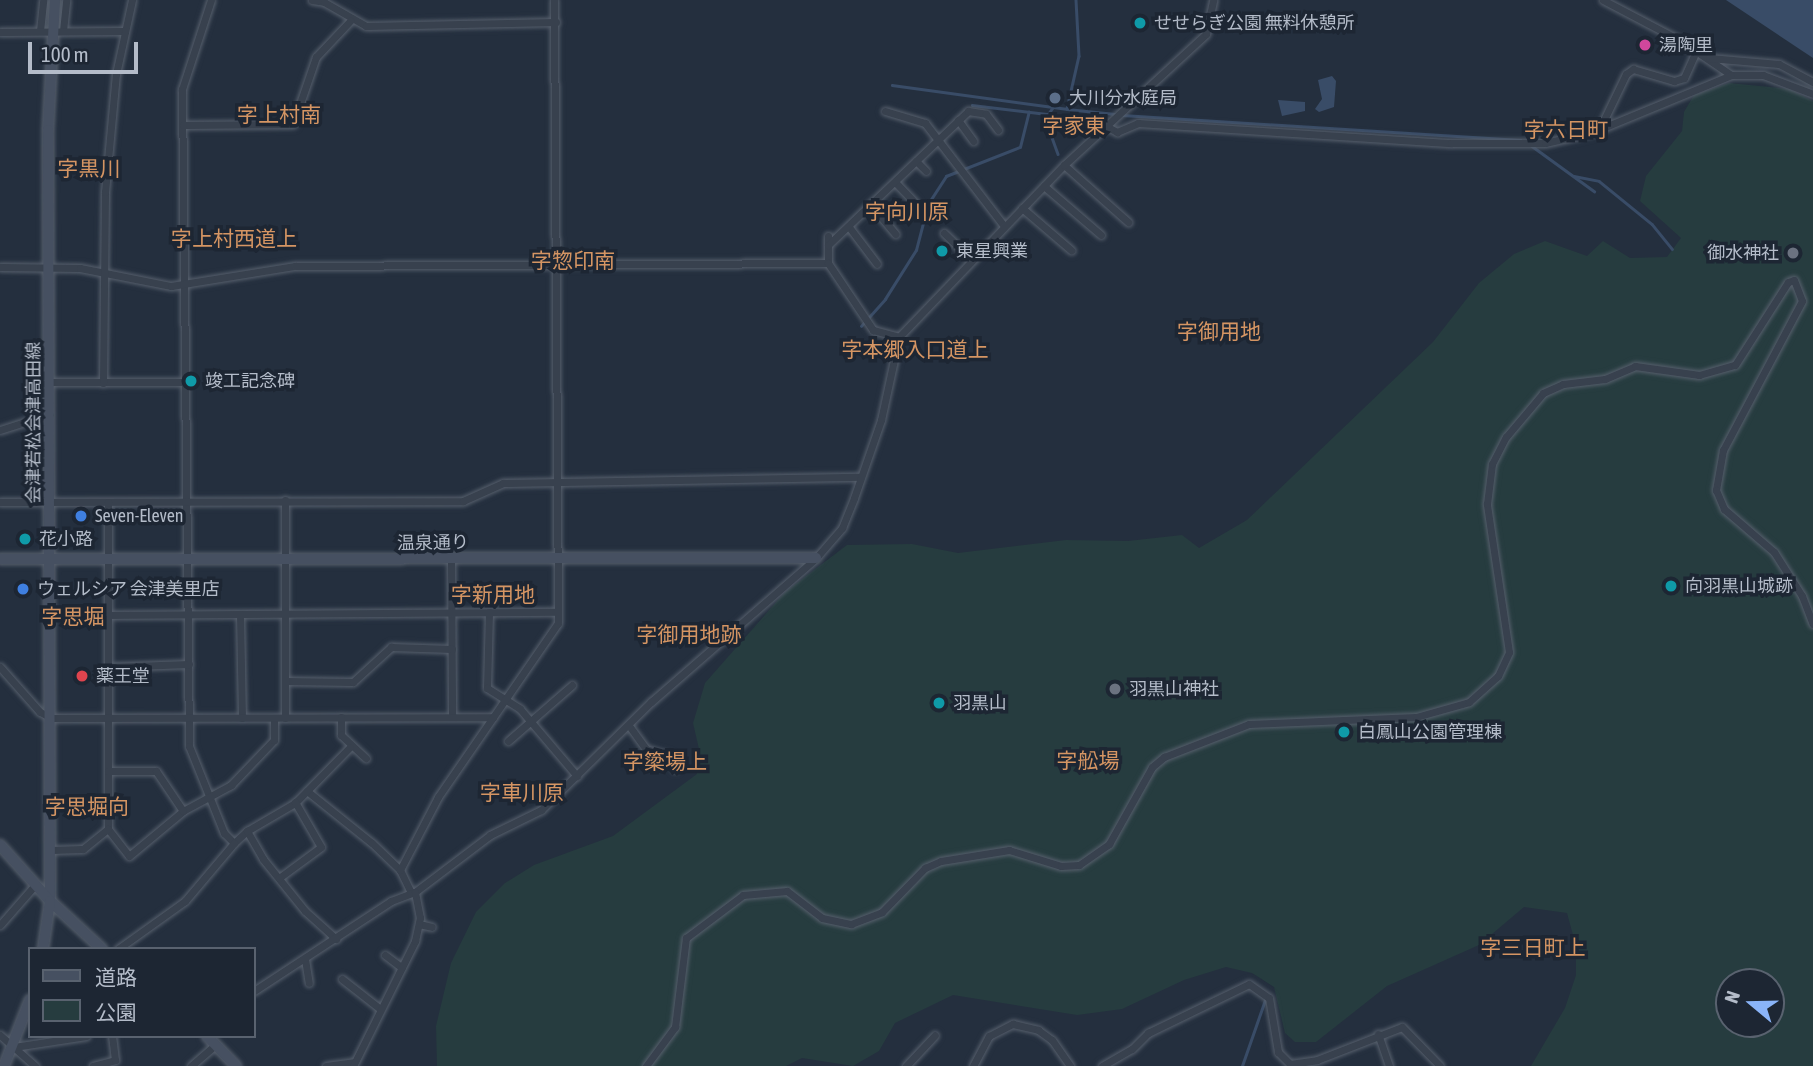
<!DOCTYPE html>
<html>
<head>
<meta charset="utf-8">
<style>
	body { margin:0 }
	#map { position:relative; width:1813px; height:1066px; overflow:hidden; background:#242f3e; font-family:"Asap Condensed","Noto Sans JP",sans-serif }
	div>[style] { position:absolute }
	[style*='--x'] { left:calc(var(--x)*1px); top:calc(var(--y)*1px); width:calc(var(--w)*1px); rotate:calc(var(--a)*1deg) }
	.green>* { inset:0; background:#263c3f }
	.water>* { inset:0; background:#394c67 }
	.stream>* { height:2.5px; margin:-1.25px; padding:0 1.25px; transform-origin:1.25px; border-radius:1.25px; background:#394c67 }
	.roads { filter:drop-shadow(0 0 2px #565f6c) drop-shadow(0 0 2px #565f6c) }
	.street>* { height:7px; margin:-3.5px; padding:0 3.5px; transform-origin:3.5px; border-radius:3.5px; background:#38414e }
	.secondary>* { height:10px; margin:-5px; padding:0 5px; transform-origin:5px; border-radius:5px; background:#465061 }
	.dots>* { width:19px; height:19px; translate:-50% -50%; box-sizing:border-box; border:4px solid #1d2633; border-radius:50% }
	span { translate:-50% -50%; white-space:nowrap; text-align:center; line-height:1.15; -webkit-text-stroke:7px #1d2633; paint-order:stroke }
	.poi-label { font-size:18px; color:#b4bcc9 }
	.left { translate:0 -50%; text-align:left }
	.right { translate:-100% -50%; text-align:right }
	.street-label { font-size:18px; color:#b4bcc9 }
	.quarter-label { font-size:21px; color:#d59563 }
	.legend { position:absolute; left:28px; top:947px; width:228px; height:91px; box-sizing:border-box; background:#1d2633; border:2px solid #59626f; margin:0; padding:9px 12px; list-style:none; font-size:21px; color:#b4bcc9 }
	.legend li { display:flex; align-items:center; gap:14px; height:35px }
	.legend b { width:35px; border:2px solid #59626f }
	.north { position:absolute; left:1715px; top:968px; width:70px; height:70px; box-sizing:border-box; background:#1d2633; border:2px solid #59626f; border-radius:50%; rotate:289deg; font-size:19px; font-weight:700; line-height:28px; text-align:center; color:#b4bcc9 }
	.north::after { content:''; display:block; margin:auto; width:24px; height:32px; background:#8ab4f8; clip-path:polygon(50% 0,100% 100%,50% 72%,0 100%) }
	.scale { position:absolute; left:28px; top:42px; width:110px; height:32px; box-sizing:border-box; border:4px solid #b4bcc9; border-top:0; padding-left:9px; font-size:21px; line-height:24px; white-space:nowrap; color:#b4bcc9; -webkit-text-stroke:5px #1d2633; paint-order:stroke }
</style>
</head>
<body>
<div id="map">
	<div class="green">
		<div style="clip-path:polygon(evenodd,1729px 83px,1789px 89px,1813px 101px,1813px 1066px,1531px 1066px,1565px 1008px,1576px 975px,1576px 946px,1567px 913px,1524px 907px,1479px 945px,1387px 986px,1316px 1042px,1295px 1042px,1285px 1033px,1274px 987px,1252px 973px,1226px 967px,1184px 980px,1122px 1009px,1077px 1015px,953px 995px,895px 1023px,879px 1051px,853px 1066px,802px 1058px,786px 1066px,437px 1066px,436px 1026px,451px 963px,476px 912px,505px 883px,534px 865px,613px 836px,697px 774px,699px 749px,693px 723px,705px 683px,785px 592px,847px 545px,912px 544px,958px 553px,1066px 540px,1128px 541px,1182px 535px,1199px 548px,1247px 520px,1433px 342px,1479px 283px,1514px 254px,1545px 241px,1587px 256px,1603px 241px,1630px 258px,1667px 257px,1681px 238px,1640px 201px,1646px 176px,1682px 131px,1684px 112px,1694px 95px,1729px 83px,1729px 982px,1771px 982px,1771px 1024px,1729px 1024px,1729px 982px)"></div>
	</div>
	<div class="water">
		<div style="clip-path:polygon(1726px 0,1813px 0,1813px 58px)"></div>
		<div style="clip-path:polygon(1332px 76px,1336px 81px,1334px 107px,1319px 112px,1315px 109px,1322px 99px,1318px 80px)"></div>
		<div style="clip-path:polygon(1278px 100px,1305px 102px,1305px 111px,1282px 116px)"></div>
	</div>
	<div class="stream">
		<div style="--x:1076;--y:0;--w:56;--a:86.9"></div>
		<div style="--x:1079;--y:56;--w:54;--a:102.8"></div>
		<div style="--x:1067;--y:109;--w:48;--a:5.9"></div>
		<div style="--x:892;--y:85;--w:177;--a:7.8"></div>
		<div style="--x:972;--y:105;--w:77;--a:6.8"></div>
		<div style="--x:1048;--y:114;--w:9;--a:-54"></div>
		<div style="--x:1052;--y:114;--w:9;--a:131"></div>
		<div style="--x:1046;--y:121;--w:35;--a:70"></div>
		<div style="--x:1122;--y:115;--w:399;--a:3.6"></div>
		<div style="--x:1532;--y:146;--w:77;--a:36"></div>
		<div style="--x:1574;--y:176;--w:25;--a:11"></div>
		<div style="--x:1599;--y:181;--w:68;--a:39.1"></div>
		<div style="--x:1652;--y:224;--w:32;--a:51"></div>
		<div style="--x:861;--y:326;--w:36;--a:-48"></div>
		<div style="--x:885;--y:299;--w:58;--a:-57.7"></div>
		<div style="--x:916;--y:250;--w:48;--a:-75.4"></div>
		<div style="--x:928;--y:204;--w:33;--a:-57"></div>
		<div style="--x:946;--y:176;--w:79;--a:-21.4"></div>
		<div style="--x:1020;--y:147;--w:36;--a:-76"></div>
		<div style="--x:1242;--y:1066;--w:70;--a:-70.8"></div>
	</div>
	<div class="roads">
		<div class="street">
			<div style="--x:211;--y:0;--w:94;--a:108"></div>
			<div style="--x:182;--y:89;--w:657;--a:89.39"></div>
			<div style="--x:189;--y:746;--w:94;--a:68.1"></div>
			<div style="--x:224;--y:833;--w:14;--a:45"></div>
			<div style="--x:234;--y:843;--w:18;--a:-43"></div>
			<div style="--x:247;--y:831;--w:32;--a:60"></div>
			<div style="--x:263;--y:859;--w:67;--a:51.1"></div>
			<div style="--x:305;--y:911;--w:42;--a:42.1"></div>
			<div style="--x:312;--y:0;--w:12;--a:9"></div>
			<div style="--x:324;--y:2;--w:48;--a:29.7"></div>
			<div style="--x:366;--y:26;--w:190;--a:-1.2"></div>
			<div style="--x:1603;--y:0;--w:88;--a:27.7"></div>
			<div style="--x:1681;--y:41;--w:60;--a:34.2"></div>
			<div style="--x:1731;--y:75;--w:32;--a:0"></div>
			<div style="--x:1763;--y:75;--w:53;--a:20.8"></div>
			<div style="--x:40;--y:31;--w:31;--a:-84"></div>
			<div style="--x:63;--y:31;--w:31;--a:-84"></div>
			<div style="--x:0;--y:32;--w:125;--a:-0.5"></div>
			<div style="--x:1709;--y:58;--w:70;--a:4.9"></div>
			<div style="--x:1779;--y:64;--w:38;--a:28"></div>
			<div style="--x:885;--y:111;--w:42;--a:16.7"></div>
			<div style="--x:925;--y:123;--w:130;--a:52.5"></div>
			<div style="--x:958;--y:120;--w:26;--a:54"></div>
			<div style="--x:183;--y:125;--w:110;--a:-0.5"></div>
			<div style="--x:293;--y:124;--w:71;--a:-71.1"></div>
			<div style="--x:316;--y:57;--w:50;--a:-46.6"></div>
			<div style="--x:1106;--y:126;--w:13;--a:29"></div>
			<div style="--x:1117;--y:132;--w:23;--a:-23"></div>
			<div style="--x:1138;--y:123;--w:314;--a:3.7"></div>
			<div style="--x:1451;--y:143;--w:94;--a:0"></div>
			<div style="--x:1545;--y:143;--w:49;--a:-12.9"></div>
			<div style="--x:1593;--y:132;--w:149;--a:-22.4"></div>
			<div style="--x:1600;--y:128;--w:60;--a:-64.3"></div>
			<div style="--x:1626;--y:74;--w:9;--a:-36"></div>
			<div style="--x:1633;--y:69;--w:43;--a:16.3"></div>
			<div style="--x:1674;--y:81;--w:10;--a:-17"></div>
			<div style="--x:1684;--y:78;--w:30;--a:-66"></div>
			<div style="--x:916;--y:161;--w:14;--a:45"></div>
			<div style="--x:1064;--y:165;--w:86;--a:41.7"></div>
			<div style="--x:895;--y:182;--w:29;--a:46"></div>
			<div style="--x:1044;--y:186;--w:75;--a:40.7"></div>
			<div style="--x:871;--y:205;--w:38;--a:50"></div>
			<div style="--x:1022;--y:208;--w:65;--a:40.6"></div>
			<div style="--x:849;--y:227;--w:46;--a:52.9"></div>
			<div style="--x:944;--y:233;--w:39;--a:44"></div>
			<div style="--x:828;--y:236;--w:27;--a:90"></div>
			<div style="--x:828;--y:245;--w:194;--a:-43.7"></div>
			<div style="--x:968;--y:111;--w:18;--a:9"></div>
			<div style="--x:986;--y:114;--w:20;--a:53"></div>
			<div style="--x:0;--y:267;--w:80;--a:0.7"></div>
			<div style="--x:80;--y:268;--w:93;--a:11.2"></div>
			<div style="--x:171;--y:286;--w:126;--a:-9.2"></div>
			<div style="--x:295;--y:266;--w:533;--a:-0.32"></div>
			<div style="--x:828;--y:263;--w:81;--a:56.1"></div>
			<div style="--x:873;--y:330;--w:27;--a:15"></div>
			<div style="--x:49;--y:382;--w:137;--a:0"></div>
			<div style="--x:103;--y:383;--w:191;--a:-89.4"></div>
			<div style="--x:105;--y:192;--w:119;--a:-84.7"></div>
			<div style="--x:116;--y:74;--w:76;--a:-77.8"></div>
			<div style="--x:0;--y:430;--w:52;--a:-17.7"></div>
			<div style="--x:0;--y:502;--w:463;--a:-0.1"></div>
			<div style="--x:463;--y:501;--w:44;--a:-24.2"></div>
			<div style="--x:503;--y:483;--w:358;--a:-1"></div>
			<div style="--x:108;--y:502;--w:327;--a:90"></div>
			<div style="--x:108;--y:829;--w:34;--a:52"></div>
			<div style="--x:129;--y:856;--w:70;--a:-39.8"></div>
			<div style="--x:183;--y:811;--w:55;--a:-28.4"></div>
			<div style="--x:231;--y:785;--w:62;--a:-46.3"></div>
			<div style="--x:274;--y:740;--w:22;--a:-90"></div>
			<div style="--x:451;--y:559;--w:158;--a:89.6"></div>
			<div style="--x:489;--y:612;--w:76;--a:91.5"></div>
			<div style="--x:487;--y:688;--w:39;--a:32"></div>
			<div style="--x:520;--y:709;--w:88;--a:49.6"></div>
			<div style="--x:240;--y:614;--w:104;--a:88.9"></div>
			<div style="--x:106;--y:615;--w:452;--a:-0.4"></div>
			<div style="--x:0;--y:667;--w:60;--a:48.4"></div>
			<div style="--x:40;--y:712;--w:13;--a:27"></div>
			<div style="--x:52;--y:718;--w:441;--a:-0.1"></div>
			<div style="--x:107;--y:667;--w:82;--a:-2.1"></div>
			<div style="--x:285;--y:681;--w:68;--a:0.8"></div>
			<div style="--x:353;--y:682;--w:52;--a:-42.6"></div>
			<div style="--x:391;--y:647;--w:61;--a:1.9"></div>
			<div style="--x:341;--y:717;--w:18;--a:90"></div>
			<div style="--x:341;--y:735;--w:34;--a:43"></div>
			<div style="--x:285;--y:718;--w:218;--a:-90"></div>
			<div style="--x:630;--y:727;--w:27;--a:54"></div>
			<div style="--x:646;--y:749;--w:24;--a:17"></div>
			<div style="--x:669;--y:756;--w:14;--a:65"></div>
			<div style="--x:508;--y:741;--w:85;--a:-41.2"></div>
			<div style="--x:108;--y:771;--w:48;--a:0"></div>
			<div style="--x:156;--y:771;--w:48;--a:56"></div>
			<div style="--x:307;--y:791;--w:83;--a:38.7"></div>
			<div style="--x:372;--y:843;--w:39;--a:44"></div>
			<div style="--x:400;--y:870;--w:25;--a:64"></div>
			<div style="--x:247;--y:831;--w:56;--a:-30.3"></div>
			<div style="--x:295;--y:803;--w:78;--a:-45.5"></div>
			<div style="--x:51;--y:850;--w:32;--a:-2"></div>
			<div style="--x:83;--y:849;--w:32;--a:-39"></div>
			<div style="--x:400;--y:870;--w:82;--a:-62.5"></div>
			<div style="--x:438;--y:797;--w:211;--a:-55.4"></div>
			<div style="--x:558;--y:623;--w:623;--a:-90.37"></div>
			<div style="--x:279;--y:878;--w:52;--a:-36.4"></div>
			<div style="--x:321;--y:847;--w:52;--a:-120"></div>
			<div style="--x:419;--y:924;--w:13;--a:13"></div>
			<div style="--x:0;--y:925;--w:53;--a:-48.8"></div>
			<div style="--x:118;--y:949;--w:82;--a:-35.6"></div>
			<div style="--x:185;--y:901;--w:76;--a:-49.8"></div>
			<div style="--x:385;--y:955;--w:21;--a:37"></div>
			<div style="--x:305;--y:959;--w:24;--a:81"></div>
			<div style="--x:342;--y:979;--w:47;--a:38.1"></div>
			<div style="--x:254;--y:991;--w:164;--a:-33.3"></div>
			<div style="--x:391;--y:901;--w:26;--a:-21"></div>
			<div style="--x:415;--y:892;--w:94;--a:-37.2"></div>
			<div style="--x:490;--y:835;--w:57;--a:-26.1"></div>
			<div style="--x:541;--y:810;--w:154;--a:-44.5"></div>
			<div style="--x:651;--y:702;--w:219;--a:-41.1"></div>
			<div style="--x:816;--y:558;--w:40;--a:-49"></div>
			<div style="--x:842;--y:528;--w:32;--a:-68"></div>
			<div style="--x:854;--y:498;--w:83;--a:-70.9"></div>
			<div style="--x:881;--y:420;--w:85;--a:-77.8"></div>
			<div style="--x:899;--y:337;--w:238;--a:-46.2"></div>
			<div style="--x:1064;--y:165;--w:193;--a:-42.7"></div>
			<div style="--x:1206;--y:34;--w:35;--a:-78"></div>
			<div style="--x:1378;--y:1034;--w:34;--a:71"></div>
			<div style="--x:0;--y:1035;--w:47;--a:41.5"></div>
			<div style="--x:14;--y:1047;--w:73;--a:-8.7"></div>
			<div style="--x:93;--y:1066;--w:23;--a:-15"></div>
			<div style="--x:115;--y:1060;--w:24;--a:-97"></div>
			<div style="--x:191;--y:1066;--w:32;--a:-41"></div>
			<div style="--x:326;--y:1066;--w:28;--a:-8"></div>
			<div style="--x:353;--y:1066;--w:140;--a:-63.6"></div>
			<div style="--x:415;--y:941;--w:24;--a:-78"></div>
			<div style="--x:420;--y:918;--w:26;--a:-101"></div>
			<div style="--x:646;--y:1066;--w:49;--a:-53.4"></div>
			<div style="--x:675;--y:1027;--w:90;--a:-83"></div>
			<div style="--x:686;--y:938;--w:71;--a:-37"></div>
			<div style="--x:743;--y:895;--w:44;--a:-5.2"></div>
			<div style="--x:787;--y:891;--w:44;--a:37.6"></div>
			<div style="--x:822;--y:918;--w:30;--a:12"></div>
			<div style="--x:851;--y:924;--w:33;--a:-21"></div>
			<div style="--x:882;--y:912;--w:62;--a:-45.7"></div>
			<div style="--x:925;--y:868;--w:17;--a:-24"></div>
			<div style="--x:941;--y:861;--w:69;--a:-9.2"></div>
			<div style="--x:1009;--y:850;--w:54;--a:17.1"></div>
			<div style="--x:1061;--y:866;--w:18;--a:-3"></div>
			<div style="--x:1079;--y:865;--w:37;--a:-35"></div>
			<div style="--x:1109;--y:844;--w:88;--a:-60.8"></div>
			<div style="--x:1152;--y:767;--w:16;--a:-40"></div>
			<div style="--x:1164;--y:757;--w:91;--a:-21.2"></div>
			<div style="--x:1249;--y:724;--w:167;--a:-2.4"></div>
			<div style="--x:1416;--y:717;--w:55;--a:-15.8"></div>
			<div style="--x:1469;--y:702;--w:39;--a:-42"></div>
			<div style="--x:1498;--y:676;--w:26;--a:-65"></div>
			<div style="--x:1509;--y:652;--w:150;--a:-98.5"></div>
			<div style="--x:1487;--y:504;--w:40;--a:-82.9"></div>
			<div style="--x:1492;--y:464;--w:30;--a:-63"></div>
			<div style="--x:1506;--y:437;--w:57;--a:-49.9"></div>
			<div style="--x:1543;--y:393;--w:22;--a:-24"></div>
			<div style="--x:1563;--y:384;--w:42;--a:-6.8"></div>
			<div style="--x:1605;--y:379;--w:33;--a:-23"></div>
			<div style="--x:1635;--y:366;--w:65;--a:8"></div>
			<div style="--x:1699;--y:375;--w:37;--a:-16"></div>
			<div style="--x:1735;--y:365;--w:98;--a:-57.4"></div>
			<div style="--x:1788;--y:282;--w:6;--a:-18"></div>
			<div style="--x:1794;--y:280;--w:22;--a:69"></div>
			<div style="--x:1802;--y:301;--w:169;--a:117.9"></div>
			<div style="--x:1723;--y:450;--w:41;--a:99.9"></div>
			<div style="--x:1716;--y:490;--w:21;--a:67"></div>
			<div style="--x:1724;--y:509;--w:66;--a:40.7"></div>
			<div style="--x:1774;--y:552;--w:52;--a:57.5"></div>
			<div style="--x:1802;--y:596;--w:30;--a:69"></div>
			<div style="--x:906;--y:1066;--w:42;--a:-46.9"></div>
			<div style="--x:973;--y:1066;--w:34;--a:-62"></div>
			<div style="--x:989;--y:1036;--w:27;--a:-27"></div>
			<div style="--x:1013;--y:1024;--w:26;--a:13"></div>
			<div style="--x:1038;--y:1030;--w:17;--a:36"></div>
			<div style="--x:1052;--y:1040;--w:32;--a:55"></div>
			<div style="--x:1102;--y:1066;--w:34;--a:-30"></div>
			<div style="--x:1132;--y:1049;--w:23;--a:-45"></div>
			<div style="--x:1148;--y:1033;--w:112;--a:-25.9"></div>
			<div style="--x:1249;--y:984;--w:24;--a:35"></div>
			<div style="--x:1269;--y:998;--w:55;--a:80.5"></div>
			<div style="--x:1278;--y:1052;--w:17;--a:45"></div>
			<div style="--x:1290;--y:1064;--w:27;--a:-8"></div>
			<div style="--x:1317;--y:1060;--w:91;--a:-21.2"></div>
			<div style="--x:1402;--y:1027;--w:54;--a:45.7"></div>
		</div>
		<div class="secondary">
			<div style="--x:55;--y:0;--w:130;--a:93.1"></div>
			<div style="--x:48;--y:130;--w:771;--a:89.85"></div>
			<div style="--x:50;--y:901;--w:71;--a:42.7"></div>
			<div style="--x:0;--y:559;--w:816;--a:-0.07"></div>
			<div style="--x:0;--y:845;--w:75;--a:48.2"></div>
			<div style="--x:50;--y:901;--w:49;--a:98.3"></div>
			<div style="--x:207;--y:1036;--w:42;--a:46"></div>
			<div style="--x:4;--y:1066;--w:71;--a:-68.5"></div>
		</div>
	</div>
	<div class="dots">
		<div style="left:1140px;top:23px;background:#0f9aa8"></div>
		<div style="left:1645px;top:45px;background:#d1479c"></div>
		<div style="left:1055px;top:98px;background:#5c6f8a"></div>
		<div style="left:942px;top:251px;background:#0f9aa8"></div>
		<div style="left:1793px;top:253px;background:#6b7280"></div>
		<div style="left:191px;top:381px;background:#0f9aa8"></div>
		<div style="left:81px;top:516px;background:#3f7fe0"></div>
		<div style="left:25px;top:539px;background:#0f9aa8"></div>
		<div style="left:1671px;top:586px;background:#0f9aa8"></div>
		<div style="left:23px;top:589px;background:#3f7fe0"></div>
		<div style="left:82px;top:676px;background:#e0444e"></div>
		<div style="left:1115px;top:689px;background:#6b7280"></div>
		<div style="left:939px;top:703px;background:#0f9aa8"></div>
		<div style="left:1344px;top:732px;background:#0f9aa8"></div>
	</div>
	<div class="poi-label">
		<span class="left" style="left:1154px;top:23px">せせらぎ公園 無料休憩所</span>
		<span class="left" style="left:1659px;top:45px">湯陶里</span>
		<span class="left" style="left:1069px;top:98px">大川分水庭局</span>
		<span class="left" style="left:956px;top:251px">東星興業</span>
		<span class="right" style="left:1779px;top:253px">御水神社</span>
		<span class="left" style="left:205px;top:381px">竣工記念碑</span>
		<span class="left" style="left:95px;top:516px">Seven-Eleven</span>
		<span class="left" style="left:39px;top:539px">花小路</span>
		<span class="left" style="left:1685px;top:586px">向羽黒山城跡</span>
		<span class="left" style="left:37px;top:589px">ウェルシア 会津美里店</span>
		<span class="left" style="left:96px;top:676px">薬王堂</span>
		<span class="left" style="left:1129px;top:689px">羽黒山神社</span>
		<span class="left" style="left:953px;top:703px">羽黒山</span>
		<span class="left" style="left:1358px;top:732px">白鳳山公園管理棟</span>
	</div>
	<div class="street-label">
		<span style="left:34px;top:423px;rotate:-90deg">会津若松会津高田線</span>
		<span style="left:433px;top:543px;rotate:-1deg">温泉通り</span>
	</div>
	<div class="quarter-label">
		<span style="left:279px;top:114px">字上村南</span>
		<span style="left:1074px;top:125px">字家東</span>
		<span style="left:1566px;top:129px">字六日町</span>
		<span style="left:89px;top:168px">字黒川</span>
		<span style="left:907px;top:211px">字向川原</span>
		<span style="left:234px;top:238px">字上村西道上</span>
		<span style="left:573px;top:260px">字惣印南</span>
		<span style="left:1219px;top:331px">字御用地</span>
		<span style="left:915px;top:349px">字本郷入口道上</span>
		<span style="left:493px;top:594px">字新用地</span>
		<span style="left:73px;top:616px">字思堀</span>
		<span style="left:689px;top:634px">字御用地跡</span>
		<span style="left:1088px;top:760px">字舩場</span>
		<span style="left:665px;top:761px">字簗場上</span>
		<span style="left:522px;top:792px">字車川原</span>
		<span style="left:87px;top:806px">字思堀向</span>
		<span style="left:1533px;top:947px">字三日町上</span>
	</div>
	<ul class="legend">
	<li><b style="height:9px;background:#465061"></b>道路</li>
	<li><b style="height:19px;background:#263c3f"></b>公園</li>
	</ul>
	<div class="north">N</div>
	<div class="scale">100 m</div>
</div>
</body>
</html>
